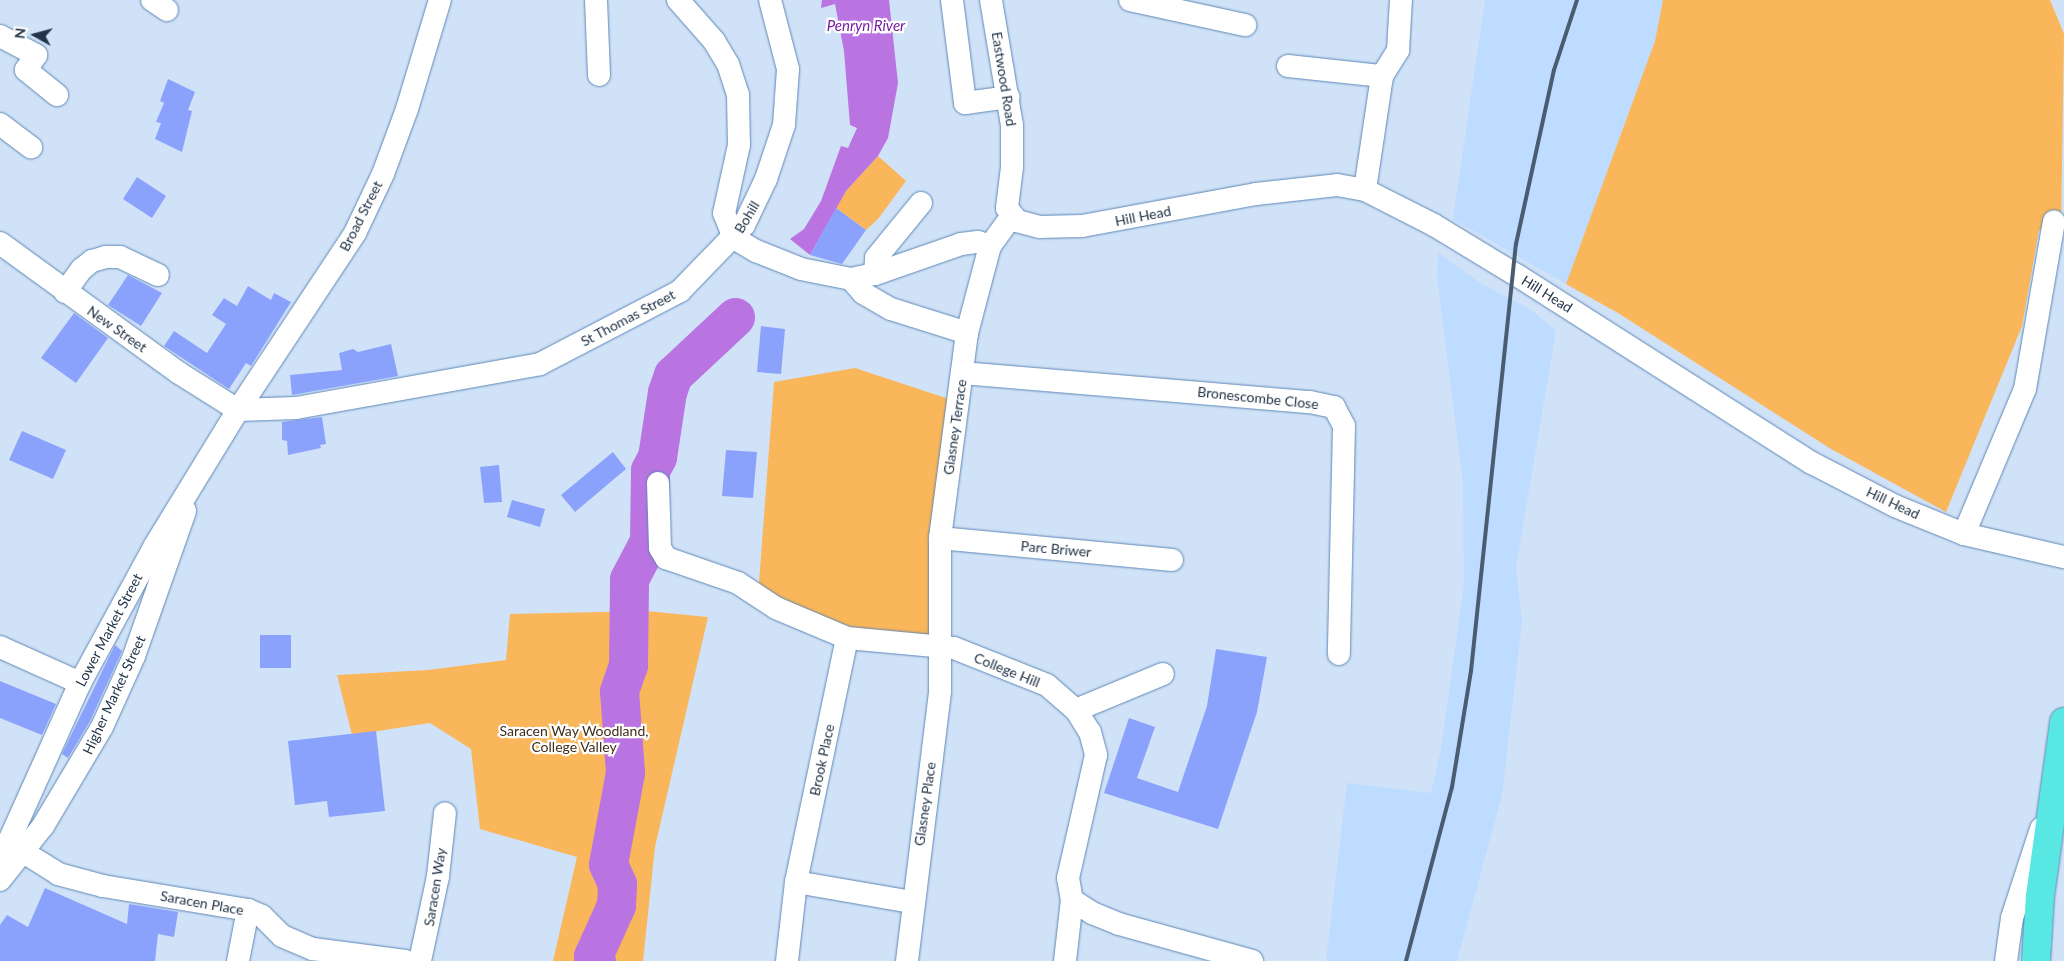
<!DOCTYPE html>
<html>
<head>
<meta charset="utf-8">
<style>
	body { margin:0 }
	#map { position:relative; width:2064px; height:961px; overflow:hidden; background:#d0e2f7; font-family:Lato,sans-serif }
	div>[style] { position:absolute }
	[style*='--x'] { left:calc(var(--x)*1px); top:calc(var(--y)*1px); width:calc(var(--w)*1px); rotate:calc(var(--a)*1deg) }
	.built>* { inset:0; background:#bedcff }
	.green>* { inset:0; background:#fab65a }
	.water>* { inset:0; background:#b974e1 }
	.river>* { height:39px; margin:-19.5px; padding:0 19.5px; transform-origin:19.5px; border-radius:19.5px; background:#b974e1 }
	.building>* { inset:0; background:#8ba2fd }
	.roads { filter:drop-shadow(0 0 1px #5d88b7) drop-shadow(0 0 1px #5d88b7) }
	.minor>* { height:22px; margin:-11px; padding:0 11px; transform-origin:11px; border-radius:11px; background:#fff }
	.highway>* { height:28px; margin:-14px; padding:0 14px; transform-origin:14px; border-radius:14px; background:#58e7e2 }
	.rail>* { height:4px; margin:-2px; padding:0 2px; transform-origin:2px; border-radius:2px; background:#4a5c70 }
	span { translate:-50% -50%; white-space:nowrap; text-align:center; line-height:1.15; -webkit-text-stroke:4.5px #fff; paint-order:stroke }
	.street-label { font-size:14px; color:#223447 }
	.park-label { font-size:14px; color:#3d2d19 }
	.water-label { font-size:15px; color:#781da1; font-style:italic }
	.north { position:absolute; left:10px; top:10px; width:50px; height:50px; -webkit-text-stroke:4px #fff; paint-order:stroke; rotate:277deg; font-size:14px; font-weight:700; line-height:20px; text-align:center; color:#223447 }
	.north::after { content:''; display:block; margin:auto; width:18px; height:22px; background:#223447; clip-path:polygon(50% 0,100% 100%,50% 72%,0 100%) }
</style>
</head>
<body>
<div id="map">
	<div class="built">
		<div style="clip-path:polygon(1485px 0,1663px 0,1655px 41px,1566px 284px,1453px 219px)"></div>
		<div style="clip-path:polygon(1438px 253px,1482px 284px,1530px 309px,1556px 331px,1516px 567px,1522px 622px,1502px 795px,1457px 961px,1326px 961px,1347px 783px,1431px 793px,1441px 749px,1464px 585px,1463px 482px,1437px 277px)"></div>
	</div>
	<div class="green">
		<div style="clip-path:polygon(1663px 0,2050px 0,2064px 34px,2061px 231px,2039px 230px,2022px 326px,1946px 512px,1831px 449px,1618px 313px,1566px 284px,1655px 41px)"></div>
		<div style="clip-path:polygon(878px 156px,906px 181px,878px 219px,866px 230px,836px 208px,846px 191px)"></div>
		<div style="clip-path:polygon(855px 368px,958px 402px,942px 646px,847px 638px,758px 596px,774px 382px)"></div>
		<div style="clip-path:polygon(646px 611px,708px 617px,655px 847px,643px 961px,553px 961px,577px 857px,480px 829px,471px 749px,430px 723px,352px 735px,337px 675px,428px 670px,506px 660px,510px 614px)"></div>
	</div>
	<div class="water">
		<div style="clip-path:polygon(822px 0,889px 0,898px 83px,888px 138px,878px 156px,846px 191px,810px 255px,790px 239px,804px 229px,821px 201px,841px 146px,848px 148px,857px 128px,850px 125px,844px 51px,835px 4px,821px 8px)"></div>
	</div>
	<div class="river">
		<div style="--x:596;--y:961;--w:6;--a:-121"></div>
		<div style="--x:593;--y:956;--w:56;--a:-65.7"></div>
		<div style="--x:616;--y:905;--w:21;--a:-87"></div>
		<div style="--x:617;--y:884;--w:22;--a:-114"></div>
		<div style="--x:608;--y:864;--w:94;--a:-79.5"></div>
		<div style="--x:625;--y:772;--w:81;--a:-94.2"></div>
		<div style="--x:619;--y:691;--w:28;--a:-71"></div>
		<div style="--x:628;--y:665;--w:86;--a:-89.3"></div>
		<div style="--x:629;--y:579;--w:43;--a:-62.2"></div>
		<div style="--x:649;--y:541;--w:71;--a:-89.2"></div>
		<div style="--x:650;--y:470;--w:15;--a:-62"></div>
		<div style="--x:657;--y:457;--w:66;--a:-81.3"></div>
		<div style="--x:667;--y:392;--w:18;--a:-71"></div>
		<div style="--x:673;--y:375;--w:85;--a:-43.1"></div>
	</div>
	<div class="building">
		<div style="clip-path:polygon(168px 79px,195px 92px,188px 110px,192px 111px,182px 152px,155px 139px,161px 123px,156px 122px,164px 103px,160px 101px)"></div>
		<div style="clip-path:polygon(137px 177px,166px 196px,152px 218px,123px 199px)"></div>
		<div style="clip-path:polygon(836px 208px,866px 230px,842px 264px,810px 255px)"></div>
		<div style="clip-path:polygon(128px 275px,162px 293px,141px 326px,108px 305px)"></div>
		<div style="clip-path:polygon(248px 286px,271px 300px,274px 293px,291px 302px,251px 366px,246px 363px,229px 389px,164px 346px,174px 331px,207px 353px,226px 324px,212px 315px,224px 298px,237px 306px)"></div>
		<div style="clip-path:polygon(74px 313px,108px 338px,76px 383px,41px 358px)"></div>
		<div style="clip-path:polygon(761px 326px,785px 329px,781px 374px,757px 372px)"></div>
		<div style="clip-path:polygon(391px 344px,398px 376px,292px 395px,290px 375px,342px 370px,339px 353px,353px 349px,358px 352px)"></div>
		<div style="clip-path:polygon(322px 417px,326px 444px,320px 445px,321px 448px,288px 455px,287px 441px,282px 440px,282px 422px)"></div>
		<div style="clip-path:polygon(22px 431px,66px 450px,53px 479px,9px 460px)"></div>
		<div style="clip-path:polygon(726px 450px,757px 452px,753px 498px,722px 496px)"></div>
		<div style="clip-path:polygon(613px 452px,626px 469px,575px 512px,561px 495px)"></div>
		<div style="clip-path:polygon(499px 465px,502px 502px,484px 503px,480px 467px)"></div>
		<div style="clip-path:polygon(512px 500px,545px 509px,540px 527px,507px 517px)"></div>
		<div style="clip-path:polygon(260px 635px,291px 635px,291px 668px,260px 668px)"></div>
		<div style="clip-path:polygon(115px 645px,122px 651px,90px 721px,68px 758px,62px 754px)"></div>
		<div style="clip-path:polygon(1216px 649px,1267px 657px,1257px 712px,1218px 829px,1104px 793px,1129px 718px,1155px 727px,1137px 778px,1178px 792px,1207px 706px)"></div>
		<div style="clip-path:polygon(0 681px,56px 704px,42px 735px,0 718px)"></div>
		<div style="clip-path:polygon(376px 731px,385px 811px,329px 817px,327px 801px,295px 805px,288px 741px)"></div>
		<div style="clip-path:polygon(45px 888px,127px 924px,129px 904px,178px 912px,174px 937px,158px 934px,155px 961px,0 961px,0 925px,7px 915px,28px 927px)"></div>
	</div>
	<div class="roads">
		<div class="minor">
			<div style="--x:152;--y:0;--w:18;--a:34"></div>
			<div style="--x:596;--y:0;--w:75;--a:87.7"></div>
			<div style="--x:678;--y:0;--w:55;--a:48.7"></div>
			<div style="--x:714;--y:41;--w:27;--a:59"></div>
			<div style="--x:728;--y:64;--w:33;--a:72"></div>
			<div style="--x:738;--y:95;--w:50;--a:88.9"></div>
			<div style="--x:739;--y:145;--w:70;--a:102.4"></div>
			<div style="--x:724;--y:213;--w:27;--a:68"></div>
			<div style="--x:734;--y:238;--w:26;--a:31"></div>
			<div style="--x:756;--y:251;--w:48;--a:21.8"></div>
			<div style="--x:801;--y:269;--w:51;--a:11.3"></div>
			<div style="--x:851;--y:279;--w:25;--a:-12"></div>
			<div style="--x:875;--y:274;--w:91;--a:-19.2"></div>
			<div style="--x:961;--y:244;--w:17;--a:-7"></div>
			<div style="--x:978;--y:242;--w:13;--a:18"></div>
			<div style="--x:952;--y:0;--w:104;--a:82.8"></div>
			<div style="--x:965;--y:103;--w:44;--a:-7.8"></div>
			<div style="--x:991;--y:0;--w:127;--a:80.5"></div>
			<div style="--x:1012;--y:125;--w:42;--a:90"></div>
			<div style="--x:1012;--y:167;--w:41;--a:97"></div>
			<div style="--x:1007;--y:208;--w:16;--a:52"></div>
			<div style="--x:1017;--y:221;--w:23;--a:15"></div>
			<div style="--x:1039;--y:227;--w:43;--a:-1.3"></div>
			<div style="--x:1082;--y:226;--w:177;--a:-10.4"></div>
			<div style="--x:1256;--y:194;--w:81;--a:-6.3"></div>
			<div style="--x:1337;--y:185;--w:28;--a:10"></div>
			<div style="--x:1365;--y:190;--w:77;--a:26.9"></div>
			<div style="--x:1434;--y:225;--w:98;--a:31.3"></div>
			<div style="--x:1518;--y:276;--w:348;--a:32.5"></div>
			<div style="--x:1812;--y:463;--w:93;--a:27.4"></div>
			<div style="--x:1895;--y:506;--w:74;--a:22.1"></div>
			<div style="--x:1964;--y:534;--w:103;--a:13"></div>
			<div style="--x:1130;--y:0;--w:118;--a:12.3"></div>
			<div style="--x:0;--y:36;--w:41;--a:27.8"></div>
			<div style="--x:36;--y:55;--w:18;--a:124"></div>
			<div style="--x:26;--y:70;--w:40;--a:39"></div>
			<div style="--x:1288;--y:66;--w:95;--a:6.1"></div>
			<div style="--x:1382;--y:76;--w:115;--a:98.5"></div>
			<div style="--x:1382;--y:76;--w:31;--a:-58"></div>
			<div style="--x:1398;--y:50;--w:50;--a:-86.6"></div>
			<div style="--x:0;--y:124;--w:39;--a:37"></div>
			<div style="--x:0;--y:243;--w:221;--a:36"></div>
			<div style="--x:179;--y:373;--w:70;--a:32.1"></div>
			<div style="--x:875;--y:274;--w:16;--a:-86"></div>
			<div style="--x:876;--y:258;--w:71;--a:-50.7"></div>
			<div style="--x:851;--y:279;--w:18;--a:49"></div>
			<div style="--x:863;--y:293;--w:32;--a:30"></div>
			<div style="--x:891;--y:309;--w:80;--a:17.5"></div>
			<div style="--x:65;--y:292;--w:29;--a:-54"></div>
			<div style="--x:82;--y:269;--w:13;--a:-39"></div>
			<div style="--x:92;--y:261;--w:15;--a:-16"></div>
			<div style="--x:106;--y:257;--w:14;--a:0"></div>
			<div style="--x:120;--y:257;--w:42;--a:25.3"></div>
			<div style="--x:962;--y:373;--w:349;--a:4.8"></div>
			<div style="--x:1310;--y:402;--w:25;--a:12"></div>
			<div style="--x:1334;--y:407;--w:21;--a:62"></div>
			<div style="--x:1344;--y:426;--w:228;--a:91.3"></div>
			<div style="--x:238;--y:410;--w:58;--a:-2"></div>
			<div style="--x:296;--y:408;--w:248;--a:-10.2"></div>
			<div style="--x:540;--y:364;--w:158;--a:-27.5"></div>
			<div style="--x:680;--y:291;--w:92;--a:-45.9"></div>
			<div style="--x:744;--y:225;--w:51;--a:-64.4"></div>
			<div style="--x:766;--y:179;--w:57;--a:-71.6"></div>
			<div style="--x:784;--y:125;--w:56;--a:-85.9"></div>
			<div style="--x:788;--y:69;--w:71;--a:-104.6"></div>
			<div style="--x:658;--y:483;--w:65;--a:88.2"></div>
			<div style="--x:660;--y:548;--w:12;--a:59"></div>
			<div style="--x:666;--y:558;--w:76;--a:19.1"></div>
			<div style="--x:738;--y:583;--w:45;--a:33.3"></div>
			<div style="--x:776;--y:608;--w:77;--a:22.9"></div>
			<div style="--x:847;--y:638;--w:107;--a:5.3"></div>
			<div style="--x:954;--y:648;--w:100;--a:21.7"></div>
			<div style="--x:1047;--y:685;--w:38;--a:41"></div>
			<div style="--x:1076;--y:710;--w:26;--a:58"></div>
			<div style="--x:1090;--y:732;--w:24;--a:75"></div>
			<div style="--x:1096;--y:755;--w:126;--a:102.8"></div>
			<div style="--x:1068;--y:878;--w:22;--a:80"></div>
			<div style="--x:1072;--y:900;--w:24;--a:33"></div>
			<div style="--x:1092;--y:913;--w:29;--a:22"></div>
			<div style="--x:1119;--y:924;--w:138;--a:15.5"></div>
			<div style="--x:1964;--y:534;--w:157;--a:-67.2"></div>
			<div style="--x:2025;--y:389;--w:170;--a:-80.2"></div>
			<div style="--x:940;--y:538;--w:233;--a:5.4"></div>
			<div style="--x:0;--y:647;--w:88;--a:24.2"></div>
			<div style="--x:1076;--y:710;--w:94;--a:-22.5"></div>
			<div style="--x:25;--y:853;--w:39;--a:32"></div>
			<div style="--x:58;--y:874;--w:47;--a:14.9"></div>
			<div style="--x:103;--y:886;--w:147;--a:9.4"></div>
			<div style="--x:248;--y:910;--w:15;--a:23"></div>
			<div style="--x:262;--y:916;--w:28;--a:45"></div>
			<div style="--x:282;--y:936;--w:34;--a:23"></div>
			<div style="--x:313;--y:949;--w:93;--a:7.4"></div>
			<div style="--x:0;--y:861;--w:195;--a:-65.8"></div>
			<div style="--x:80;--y:683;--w:155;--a:-61.4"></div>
			<div style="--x:154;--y:547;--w:161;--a:-58.5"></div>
			<div style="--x:238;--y:410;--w:212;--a:-56.5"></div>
			<div style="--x:355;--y:233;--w:65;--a:-64.6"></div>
			<div style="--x:383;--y:174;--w:69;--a:-69.7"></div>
			<div style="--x:407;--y:109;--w:114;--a:-73.2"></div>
			<div style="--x:0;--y:880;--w:69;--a:-51.5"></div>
			<div style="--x:43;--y:826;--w:115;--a:-59.2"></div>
			<div style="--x:102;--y:727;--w:78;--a:-65.7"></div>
			<div style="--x:134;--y:656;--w:154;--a:-70.6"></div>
			<div style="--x:796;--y:882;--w:118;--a:9.8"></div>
			<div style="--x:238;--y:961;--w:52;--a:-78.9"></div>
			<div style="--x:420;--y:961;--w:87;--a:-78"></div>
			<div style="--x:438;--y:876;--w:63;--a:-83.7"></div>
			<div style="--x:787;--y:961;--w:80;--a:-83.5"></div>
			<div style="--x:796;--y:882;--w:249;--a:-78.2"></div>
			<div style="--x:907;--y:961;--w:272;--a:-83"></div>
			<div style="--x:940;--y:691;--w:153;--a:-90"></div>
			<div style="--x:940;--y:538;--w:207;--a:-82.5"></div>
			<div style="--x:967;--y:333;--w:90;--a:-75.2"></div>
			<div style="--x:990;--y:246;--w:36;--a:-54"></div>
			<div style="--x:1065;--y:961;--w:61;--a:-83.5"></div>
			<div style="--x:2006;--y:961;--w:43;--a:-82.1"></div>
			<div style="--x:2012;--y:918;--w:94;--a:-72"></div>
		</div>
		<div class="highway">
			<div style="--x:2036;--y:961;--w:65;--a:-86.5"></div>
			<div style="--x:2040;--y:896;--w:176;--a:-82.1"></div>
		</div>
	</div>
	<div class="rail">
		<div style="--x:1406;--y:961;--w:180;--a:-75.2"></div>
		<div style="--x:1452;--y:787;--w:118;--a:-80.7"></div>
		<div style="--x:1471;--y:671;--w:429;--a:-84"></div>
		<div style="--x:1516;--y:244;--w:178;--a:-77.7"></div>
		<div style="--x:1554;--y:70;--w:74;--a:-71.8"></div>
	</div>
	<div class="street-label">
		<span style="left:1004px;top:79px;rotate:81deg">Eastwood Road</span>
		<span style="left:361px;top:216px;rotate:-63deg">Broad Street</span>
		<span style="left:1143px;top:216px;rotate:-11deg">Hill Head</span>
		<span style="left:747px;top:217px;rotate:-59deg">Bohill</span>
		<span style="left:1547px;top:294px;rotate:32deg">Hill Head</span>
		<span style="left:628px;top:318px;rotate:-28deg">St Thomas Street</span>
		<span style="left:117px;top:329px;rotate:35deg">New Street</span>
		<span style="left:1258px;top:398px;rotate:6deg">Bronescombe Close</span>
		<span style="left:955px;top:427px;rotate:-82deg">Glasney Terrace</span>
		<span style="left:1893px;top:503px;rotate:25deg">Hill Head</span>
		<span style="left:1056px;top:549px;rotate:5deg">Parc Briwer</span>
		<span style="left:109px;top:630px;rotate:-62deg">Lower Market Street</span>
		<span style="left:1007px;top:670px;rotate:22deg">College Hill</span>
		<span style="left:114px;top:695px;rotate:-65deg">Higher Market Street</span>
		<span style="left:822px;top:760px;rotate:-78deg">Brook Place</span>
		<span style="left:925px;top:804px;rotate:-82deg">Glasney Place</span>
		<span style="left:435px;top:887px;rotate:-81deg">Saracen Way</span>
		<span style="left:202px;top:903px;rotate:10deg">Saracen Place</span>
	</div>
	<div class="park-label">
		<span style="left:574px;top:739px">Saracen Way Woodland,<br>College Valley</span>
	</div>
	<div class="water-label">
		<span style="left:866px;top:26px">Penryn River</span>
	</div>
	<div class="north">N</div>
</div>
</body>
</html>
